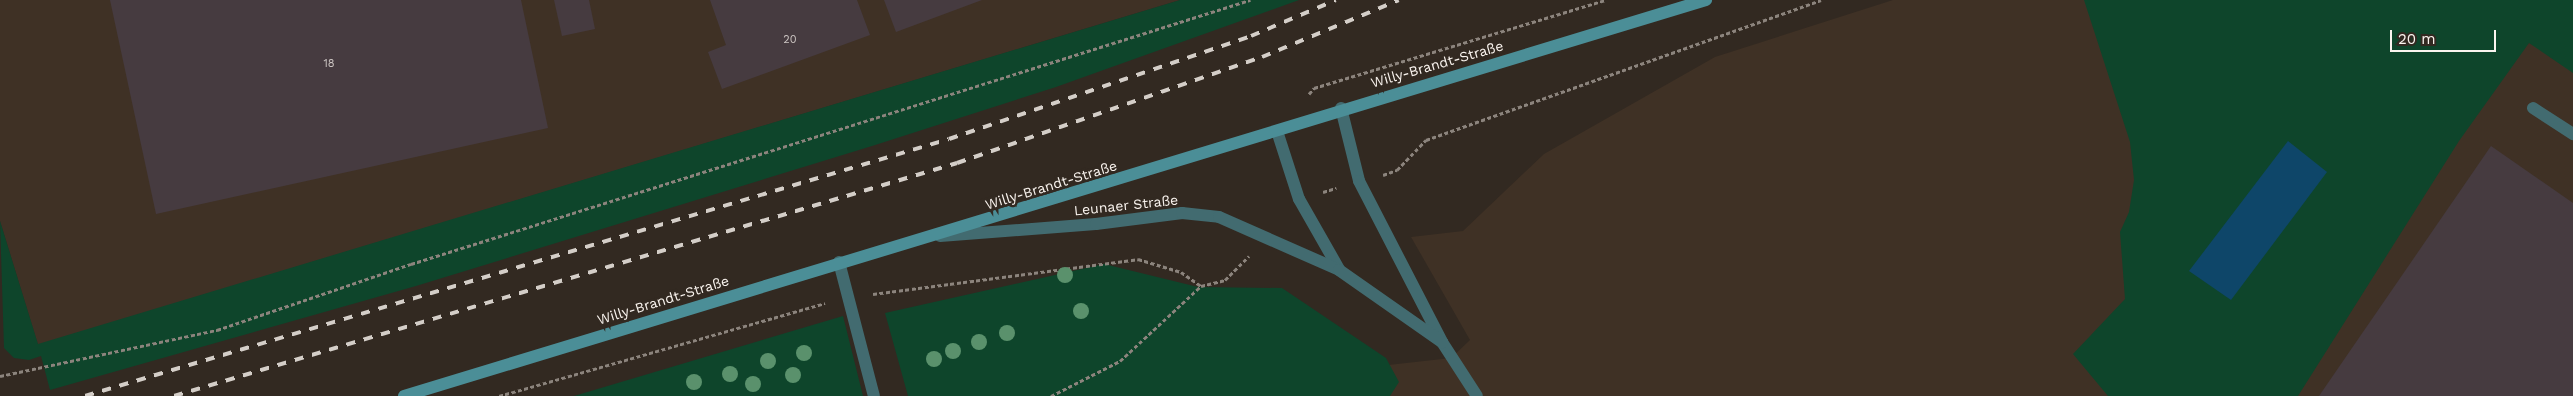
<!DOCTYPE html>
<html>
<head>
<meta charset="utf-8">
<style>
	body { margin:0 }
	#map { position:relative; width:2573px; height:396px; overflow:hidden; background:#322921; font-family:"Work Sans",sans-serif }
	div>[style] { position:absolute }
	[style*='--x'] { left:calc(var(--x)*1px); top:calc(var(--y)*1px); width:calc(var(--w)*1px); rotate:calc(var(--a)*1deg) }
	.built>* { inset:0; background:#3f3125 }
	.green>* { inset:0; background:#0e452b }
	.water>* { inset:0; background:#0e4669 }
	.building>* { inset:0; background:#463b40 }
	.path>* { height:3px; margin-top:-1.5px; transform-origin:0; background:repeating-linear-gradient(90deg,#8c847d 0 4px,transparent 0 6.5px) }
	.service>* { height:12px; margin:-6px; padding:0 6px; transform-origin:6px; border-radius:6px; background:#426b70 }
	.minor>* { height:12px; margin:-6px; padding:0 6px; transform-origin:6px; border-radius:6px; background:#426b70 }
	.secondary>* { height:12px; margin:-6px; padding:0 6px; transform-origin:6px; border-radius:6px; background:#4b8e97 }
	.rail>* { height:4px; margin-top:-2px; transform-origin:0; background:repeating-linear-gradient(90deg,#d4cec8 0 9px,transparent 0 18px) }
	.trees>* { width:16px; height:16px; margin:-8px; border-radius:50%; background:#5a916c }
	span { translate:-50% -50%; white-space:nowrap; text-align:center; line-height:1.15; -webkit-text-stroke:5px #322921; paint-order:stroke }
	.number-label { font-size:11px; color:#cdc6c3 }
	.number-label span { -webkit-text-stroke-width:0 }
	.street-label { font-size:14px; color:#faf4ef }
	.scale { position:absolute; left:2390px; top:30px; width:106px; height:22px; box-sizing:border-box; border:2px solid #faf4ef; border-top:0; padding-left:6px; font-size:15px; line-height:18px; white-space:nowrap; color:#faf4ef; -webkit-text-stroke:4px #322921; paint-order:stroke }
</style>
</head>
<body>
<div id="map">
	<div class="built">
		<div style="clip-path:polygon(0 0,1180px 0,38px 345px,0 221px)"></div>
		<div style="clip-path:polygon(1893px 0,2573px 0,2573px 396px,1178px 396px,1220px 384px,1451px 358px,1470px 340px,1411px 237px,1463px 231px,1544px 154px,1715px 57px)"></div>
	</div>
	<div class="green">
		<div style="clip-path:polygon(1180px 0,1299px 0,1056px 87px,872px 146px,416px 286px,50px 390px,41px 356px,29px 360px,14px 358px,4px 348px,0 221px,38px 344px)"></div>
		<div style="clip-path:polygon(2084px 0,2573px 0,2573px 73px,2529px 43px,2459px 141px,2298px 396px,2108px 396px,2073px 354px,2125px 299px,2120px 232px,2129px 212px,2134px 180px,2130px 142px)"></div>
		<div style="clip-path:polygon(1104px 264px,1198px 287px,1282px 288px,1386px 358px,1399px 382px,1390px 396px,908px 396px,885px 313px)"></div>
		<div style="clip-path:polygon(843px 316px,863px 396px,574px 396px)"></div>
	</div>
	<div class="water">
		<div style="clip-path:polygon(2288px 141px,2327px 172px,2231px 300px,2189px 271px)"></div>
	</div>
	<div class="building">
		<div style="clip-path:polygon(110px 0,521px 0,548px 128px,156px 214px)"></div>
		<div style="clip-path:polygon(554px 0,589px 0,595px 29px,562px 36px)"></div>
		<div style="clip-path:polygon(710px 0,857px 0,870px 35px,722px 89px,708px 52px,726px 45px)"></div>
		<div style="clip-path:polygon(884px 0,982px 0,896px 32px)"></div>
		<div style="clip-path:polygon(2491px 146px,2573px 203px,2573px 396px,2319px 396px)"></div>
	</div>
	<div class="path">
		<div style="--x:1309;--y:94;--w:8;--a:-50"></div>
		<div style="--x:1314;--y:88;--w:304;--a:-16.8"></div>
		<div style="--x:1383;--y:175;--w:15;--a:-20"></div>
		<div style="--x:1397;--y:170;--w:42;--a:-46"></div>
		<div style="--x:1426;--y:140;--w:419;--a:-19.5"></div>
		<div style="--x:1323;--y:192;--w:14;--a:-17"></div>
		<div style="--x:873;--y:294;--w:267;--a:-7.5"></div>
		<div style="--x:1138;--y:259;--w:45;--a:16.8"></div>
		<div style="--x:1181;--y:272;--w:24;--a:35"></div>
		<div style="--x:0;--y:376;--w:222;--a:-12"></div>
		<div style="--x:217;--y:330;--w:205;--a:-18.8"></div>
		<div style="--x:411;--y:264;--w:880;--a:-17.47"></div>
		<div style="--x:499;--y:396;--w:339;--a:-15.9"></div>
		<div style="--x:1051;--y:396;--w:77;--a:-26.9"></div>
		<div style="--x:1120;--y:361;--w:110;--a:-42.8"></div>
		<div style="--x:1201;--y:286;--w:25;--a:-14"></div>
		<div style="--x:1225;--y:280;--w:34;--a:-45"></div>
	</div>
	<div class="service">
		<div style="--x:2533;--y:108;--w:48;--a:33"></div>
		<div style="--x:839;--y:262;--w:138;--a:75.4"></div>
	</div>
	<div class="minor">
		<div style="--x:1341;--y:108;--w:75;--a:76.1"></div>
		<div style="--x:1359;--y:181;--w:181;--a:62.7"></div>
		<div style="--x:1442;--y:342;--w:64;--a:57.1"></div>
		<div style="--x:1277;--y:131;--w:71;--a:72.1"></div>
		<div style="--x:1299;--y:199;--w:81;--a:60.3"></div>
		<div style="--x:940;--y:236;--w:156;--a:-4.4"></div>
		<div style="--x:1096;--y:224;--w:87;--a:-7.3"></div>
		<div style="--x:1182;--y:213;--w:37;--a:6"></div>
		<div style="--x:1219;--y:217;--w:131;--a:23.8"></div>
		<div style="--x:1339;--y:270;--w:126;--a:35"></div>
	</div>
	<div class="secondary">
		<div style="--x:404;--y:396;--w:1361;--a:-16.92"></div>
	</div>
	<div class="rail">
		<div style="--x:85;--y:396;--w:901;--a:-16.57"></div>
		<div style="--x:949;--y:139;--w:319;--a:-18.8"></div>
		<div style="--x:1251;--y:36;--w:92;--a:-23"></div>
		<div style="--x:174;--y:396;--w:817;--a:-16.57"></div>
		<div style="--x:957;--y:163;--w:323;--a:-19.2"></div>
		<div style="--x:1262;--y:57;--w:148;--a:-22.6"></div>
	</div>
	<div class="trees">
		<div style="left:1065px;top:275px"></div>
		<div style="left:1081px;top:311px"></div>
		<div style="left:1007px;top:333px"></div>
		<div style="left:979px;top:342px"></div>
		<div style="left:953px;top:351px"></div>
		<div style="left:804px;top:353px"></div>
		<div style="left:934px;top:359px"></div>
		<div style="left:768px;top:361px"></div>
		<div style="left:730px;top:374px"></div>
		<div style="left:793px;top:375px"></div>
		<div style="left:694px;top:382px"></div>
		<div style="left:753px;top:384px"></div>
	</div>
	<div class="number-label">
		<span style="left:790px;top:40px">20</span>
		<span style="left:329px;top:64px">18</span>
	</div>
	<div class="street-label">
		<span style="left:1437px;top:64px;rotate:-16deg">Willy-Brandt-Straße</span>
		<span style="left:1051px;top:185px;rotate:-17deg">Willy-Brandt-Straße</span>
		<span style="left:1126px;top:205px;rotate:-6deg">Leunaer Straße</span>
		<span style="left:663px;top:300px;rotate:-17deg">Willy-Brandt-Straße</span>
	</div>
	<div class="scale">20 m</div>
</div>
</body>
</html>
